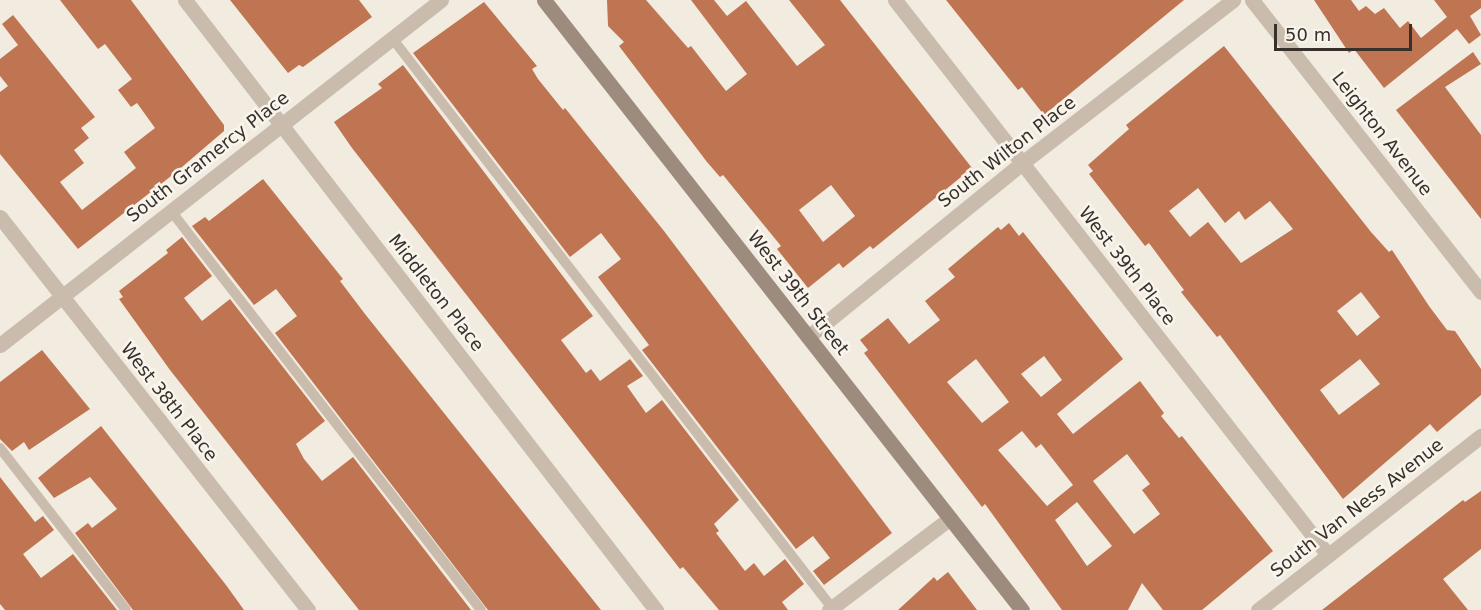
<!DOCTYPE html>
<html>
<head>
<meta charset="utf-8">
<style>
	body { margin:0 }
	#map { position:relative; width:1481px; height:610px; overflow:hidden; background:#f2ebe0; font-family:"DejaVu Sans",sans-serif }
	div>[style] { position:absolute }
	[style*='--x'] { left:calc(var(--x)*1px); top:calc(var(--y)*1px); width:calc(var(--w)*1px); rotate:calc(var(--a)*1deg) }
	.building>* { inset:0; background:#bf7551 }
	.lane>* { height:10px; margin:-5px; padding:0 5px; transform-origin:5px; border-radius:5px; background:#cabcad }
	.street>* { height:15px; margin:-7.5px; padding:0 7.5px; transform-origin:7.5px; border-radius:7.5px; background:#cabcad }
	.secondary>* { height:15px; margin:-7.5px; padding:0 7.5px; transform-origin:7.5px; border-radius:7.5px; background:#9d8c7e }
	span { translate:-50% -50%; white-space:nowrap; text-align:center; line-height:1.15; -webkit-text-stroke:5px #f9f5ed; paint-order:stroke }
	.street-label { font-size:18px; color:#38302b }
	.scale { position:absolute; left:1274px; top:24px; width:138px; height:27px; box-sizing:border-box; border:3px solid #38302b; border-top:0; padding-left:8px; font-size:18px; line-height:21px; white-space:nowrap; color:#38302b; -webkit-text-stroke:4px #f9f5ed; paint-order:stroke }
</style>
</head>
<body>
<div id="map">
	<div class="building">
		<div style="clip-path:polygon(60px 0,131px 0,224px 125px,224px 131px,175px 173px,78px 249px,0 154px,0 92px,8px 86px,0 76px,0 59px,18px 45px,2px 24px,13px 15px,95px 117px,81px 128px,89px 138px,74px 150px,84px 163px,60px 182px,82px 210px,136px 168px,124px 152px,155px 128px,137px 103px,131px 107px,118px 90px,132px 79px,105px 44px,98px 49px)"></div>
		<div style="clip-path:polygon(230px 0,359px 0,372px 17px,303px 67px,299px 65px,288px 73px)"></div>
		<div style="clip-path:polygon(evenodd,607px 0,646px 0,688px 48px,691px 46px,726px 91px,747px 74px,691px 0,714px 0,727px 16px,746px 1px,797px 66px,825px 45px,789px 0,840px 0,972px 168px,873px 249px,870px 246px,843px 268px,839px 263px,808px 288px,777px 249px,781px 246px,723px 175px,720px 177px,707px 162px,619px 46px,624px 42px,608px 26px,607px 0,831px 185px,855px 216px,823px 242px,799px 210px,831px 185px)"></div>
		<div style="clip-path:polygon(946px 0,1184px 0,1044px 115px,1022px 87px,1018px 90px)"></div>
		<div style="clip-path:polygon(1314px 0,1351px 0,1359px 11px,1366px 6px,1375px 14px,1384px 8px,1400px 28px,1408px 21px,1421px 38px,1447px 17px,1434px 0,1481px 0,1481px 8px,1470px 16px,1481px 35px,1469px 44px,1457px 29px,1384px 88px,1354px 49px,1349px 53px)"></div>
		<div style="clip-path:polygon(484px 2px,537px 66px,532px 69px,538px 79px,563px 110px,565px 108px,664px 231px,892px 533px,824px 585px,813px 571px,830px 558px,813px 536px,796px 549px,642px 350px,649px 345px,598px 277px,621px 259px,601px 233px,570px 257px,413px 53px)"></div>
		<div style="clip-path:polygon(evenodd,1224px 46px,1371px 232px,1389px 252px,1392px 250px,1429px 306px,1447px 330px,1455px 331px,1481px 369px,1481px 395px,1437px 432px,1430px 424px,1343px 499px,1220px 335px,1217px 337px,1181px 292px,1184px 290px,1166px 266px,1149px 243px,1145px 246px,1089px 174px,1093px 171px,1088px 165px,1129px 129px,1126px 125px,1224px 46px,1198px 188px,1225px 223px,1239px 211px,1245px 220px,1270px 201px,1293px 229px,1241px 263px,1208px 222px,1190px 237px,1169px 211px,1198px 188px,1224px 46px,1361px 292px,1380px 317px,1357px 336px,1337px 311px,1361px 292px,1224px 46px,1360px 359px,1380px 384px,1339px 415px,1320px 390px,1360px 359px)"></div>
		<div style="clip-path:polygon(1473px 52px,1481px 64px,1445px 87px,1481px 135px,1481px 219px,1396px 110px)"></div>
		<div style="clip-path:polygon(403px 65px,593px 316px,561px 340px,586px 373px,591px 369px,600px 381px,630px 359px,643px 376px,627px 386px,646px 413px,662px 400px,739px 500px,714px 524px,719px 531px,716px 533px,745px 571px,754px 563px,764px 576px,785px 559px,804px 584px,782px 602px,788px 610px,719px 610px,683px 567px,680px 569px,352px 148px,334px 122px,382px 88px,378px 84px)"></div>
		<div style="clip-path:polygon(263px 179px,343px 279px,340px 281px,365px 314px,601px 610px,488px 610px,275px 333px,297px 316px,276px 289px,254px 305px,192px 226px,205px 217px,209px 221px)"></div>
		<div style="clip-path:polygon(evenodd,1009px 223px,1019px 236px,1023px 232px,1123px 359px,1057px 414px,1073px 434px,1140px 381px,1164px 413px,1161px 416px,1179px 438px,1182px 436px,1273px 551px,1202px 610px,1163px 610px,1142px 583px,1128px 610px,1062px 610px,985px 504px,982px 507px,864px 353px,868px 350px,860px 340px,888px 318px,909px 344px,940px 320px,925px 301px,955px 277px,948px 269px,998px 227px,1001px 230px,1009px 223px,1044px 356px,1062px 380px,1041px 397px,1021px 374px,1044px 356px,1009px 223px,976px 359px,1009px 402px,982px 423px,947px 382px,976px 359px,1009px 223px,1022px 431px,1036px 448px,1041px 444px,1073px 485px,1047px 506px,998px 450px,1022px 431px,1009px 223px,1127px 454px,1150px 484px,1142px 490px,1160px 514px,1134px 534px,1093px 481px,1127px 454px,1009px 223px,1077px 502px,1112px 546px,1087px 566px,1055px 520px,1077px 502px)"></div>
		<div style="clip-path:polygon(182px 237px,212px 276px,184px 298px,202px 321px,230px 299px,325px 421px,296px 444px,304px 459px,322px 481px,353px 457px,471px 610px,359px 610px,170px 370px,119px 299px,123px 297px,119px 291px,168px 253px,166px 250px)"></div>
		<div style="clip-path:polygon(42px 350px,90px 409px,29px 450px,24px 442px,12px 451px,0 439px,0 382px)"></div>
		<div style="clip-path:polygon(101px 426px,226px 585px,244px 610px,133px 610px,75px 533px,88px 523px,92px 528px,117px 509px,90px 477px,54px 498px,38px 478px)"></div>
		<div style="clip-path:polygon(0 477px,35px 522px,43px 516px,54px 530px,23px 554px,41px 578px,73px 554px,117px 610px,5px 610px,0 604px)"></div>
		<div style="clip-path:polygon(1481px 491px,1481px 549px,1443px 579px,1468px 610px,1322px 610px,1463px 500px,1465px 502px)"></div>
		<div style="clip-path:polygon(948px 572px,977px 610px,898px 610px,934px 577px,937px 581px)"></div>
	</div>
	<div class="lane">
		<div style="--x:392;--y:38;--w:720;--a:52.33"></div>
		<div style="--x:171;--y:211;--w:505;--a:52.15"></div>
		<div style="--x:0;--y:448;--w:205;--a:52.1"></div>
	</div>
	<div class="street">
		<div style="--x:185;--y:0;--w:771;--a:52.33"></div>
		<div style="--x:895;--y:0;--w:704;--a:52.04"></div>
		<div style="--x:1252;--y:0;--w:371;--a:51.9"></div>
		<div style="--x:0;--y:217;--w:499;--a:51.9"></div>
		<div style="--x:808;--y:337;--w:276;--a:-39.1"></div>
		<div style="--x:1022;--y:163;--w:267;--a:-37.7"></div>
		<div style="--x:0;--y:345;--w:560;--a:-38.04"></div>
		<div style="--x:829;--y:610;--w:152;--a:-37.2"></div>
		<div style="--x:1258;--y:610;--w:283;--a:-38"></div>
	</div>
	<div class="secondary">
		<div style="--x:544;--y:0;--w:775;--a:51.92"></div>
	</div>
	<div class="street-label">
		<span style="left:1382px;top:134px;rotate:52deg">Leighton Avenue</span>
		<span style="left:1007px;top:152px;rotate:-38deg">South Wilton Place</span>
		<span style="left:208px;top:157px;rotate:-38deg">South Gramercy Place</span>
		<span style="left:1127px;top:266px;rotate:52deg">West 39th Place</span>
		<span style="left:436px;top:293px;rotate:52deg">Middleton Place</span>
		<span style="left:798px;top:293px;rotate:52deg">West 39th Street</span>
		<span style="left:169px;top:402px;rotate:52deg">West 38th Place</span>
		<span style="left:1357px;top:508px;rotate:-38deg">South Van Ness Avenue</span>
	</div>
	<div class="scale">50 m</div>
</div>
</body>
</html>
